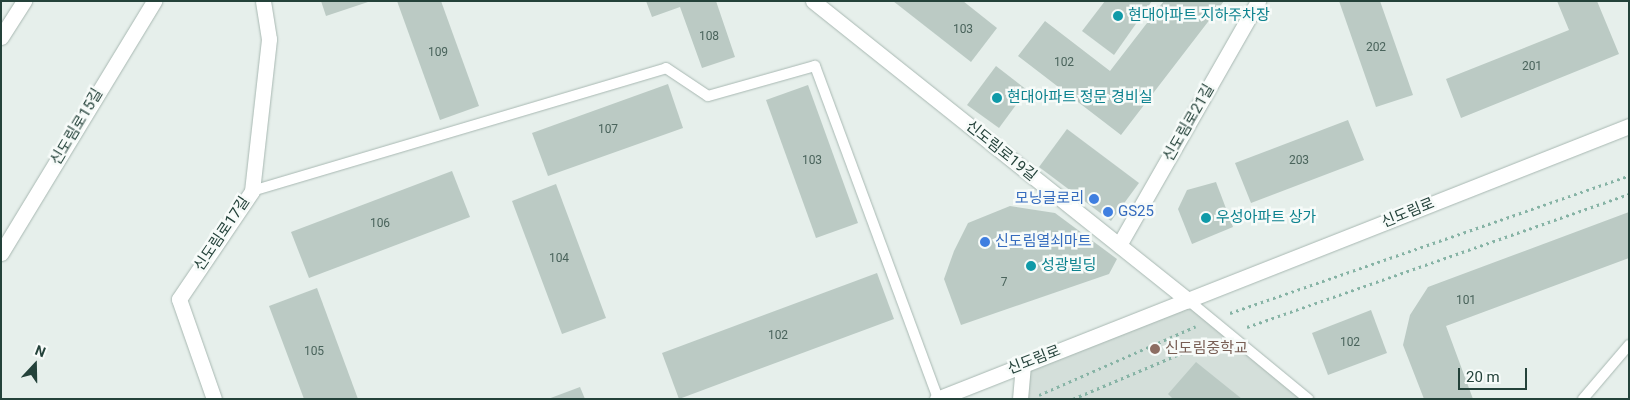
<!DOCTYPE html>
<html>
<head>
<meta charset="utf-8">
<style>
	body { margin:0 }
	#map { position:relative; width:1630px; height:400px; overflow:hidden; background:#e6efeb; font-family:Roboto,"Noto Sans KR",sans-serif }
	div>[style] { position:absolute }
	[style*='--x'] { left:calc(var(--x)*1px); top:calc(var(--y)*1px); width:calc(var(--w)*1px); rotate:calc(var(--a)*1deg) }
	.built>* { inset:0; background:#d4dfda }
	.building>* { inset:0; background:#bbcac4 }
	.path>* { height:3px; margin-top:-1.5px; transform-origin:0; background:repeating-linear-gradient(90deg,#86b3a5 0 2.5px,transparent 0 6.5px) }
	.roads { filter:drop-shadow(0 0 1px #a8b8b2) drop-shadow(0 0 1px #a8b8b2) }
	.lane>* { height:10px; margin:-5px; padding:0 5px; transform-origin:5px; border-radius:5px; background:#fff }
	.street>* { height:15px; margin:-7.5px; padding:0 7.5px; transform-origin:7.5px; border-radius:7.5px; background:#fff }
	.secondary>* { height:15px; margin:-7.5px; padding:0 7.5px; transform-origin:7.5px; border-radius:7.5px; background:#fff }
	.dots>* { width:14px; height:14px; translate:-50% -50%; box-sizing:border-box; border:2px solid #f7fbf9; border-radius:50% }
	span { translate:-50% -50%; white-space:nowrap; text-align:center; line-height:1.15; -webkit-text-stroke:5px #f7fbf9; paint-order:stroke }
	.number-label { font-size:12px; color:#4a645c }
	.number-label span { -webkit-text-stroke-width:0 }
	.culture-label { font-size:15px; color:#0d838f }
	.left { translate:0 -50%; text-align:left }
	.street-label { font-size:15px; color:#24423a }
	.shop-label { font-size:15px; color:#366cbe }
	.right { translate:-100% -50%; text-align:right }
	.education-label { font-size:15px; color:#785e54 }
	.frame { position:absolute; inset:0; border:2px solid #24423a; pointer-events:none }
	.north { position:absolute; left:10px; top:340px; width:50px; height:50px; -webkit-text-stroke:4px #f7fbf9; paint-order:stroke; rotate:21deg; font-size:14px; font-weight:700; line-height:20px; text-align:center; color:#24423a }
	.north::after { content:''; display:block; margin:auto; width:18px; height:22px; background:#24423a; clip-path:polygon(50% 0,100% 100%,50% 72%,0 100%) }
	.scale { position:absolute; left:1458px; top:368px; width:69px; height:22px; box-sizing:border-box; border:2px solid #24423a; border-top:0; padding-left:6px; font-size:15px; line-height:18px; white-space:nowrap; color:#24423a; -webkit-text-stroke:4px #f7fbf9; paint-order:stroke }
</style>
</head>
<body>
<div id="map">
	<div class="built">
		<div style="clip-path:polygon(1188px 300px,1308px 399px,1020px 399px,1023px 365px)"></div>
	</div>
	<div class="building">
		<div style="clip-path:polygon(321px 1px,368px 1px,368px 2px,326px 16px)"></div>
		<div style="clip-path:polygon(397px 1px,441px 1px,479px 106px,440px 120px)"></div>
		<div style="clip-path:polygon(646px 1px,716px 1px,735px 57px,702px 68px,680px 7px,652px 17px)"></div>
		<div style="clip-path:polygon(893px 1px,963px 1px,997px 28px,971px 62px)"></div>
		<div style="clip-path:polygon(1105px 1px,1152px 1px,1114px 55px,1082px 31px)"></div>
		<div style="clip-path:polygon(1164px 1px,1224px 1px,1121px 135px,1018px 56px,1045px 21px,1110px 71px)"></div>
		<div style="clip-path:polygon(1339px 1px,1380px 1px,1413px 95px,1376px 107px)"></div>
		<div style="clip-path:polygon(1557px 1px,1597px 1px,1619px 54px,1461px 118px,1446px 79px,1569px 30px)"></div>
		<div style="clip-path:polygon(996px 66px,1027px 90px,999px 128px,967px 105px)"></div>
		<div style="clip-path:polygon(668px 84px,683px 128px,548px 176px,532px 133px)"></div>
		<div style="clip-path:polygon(808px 85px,858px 223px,816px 238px,766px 100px)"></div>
		<div style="clip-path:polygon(1348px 120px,1364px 160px,1251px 203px,1235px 163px)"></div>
		<div style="clip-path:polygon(1067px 129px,1139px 183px,1111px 221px,1039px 167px)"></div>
		<div style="clip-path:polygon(452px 171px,470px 217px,309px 278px,291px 232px)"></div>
		<div style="clip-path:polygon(1216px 182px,1233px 227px,1192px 244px,1178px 209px,1187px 190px)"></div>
		<div style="clip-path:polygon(556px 184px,606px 318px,562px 334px,512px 201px)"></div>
		<div style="clip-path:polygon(1010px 206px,1055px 213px,1117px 259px,1109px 274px,961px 325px,944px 279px,954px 251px,968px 223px)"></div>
		<div style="clip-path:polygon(1629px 212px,1629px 258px,1446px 326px,1473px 399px,1424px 399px,1403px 345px,1410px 315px,1428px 287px)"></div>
		<div style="clip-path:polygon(877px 273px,894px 319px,679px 399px,662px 353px)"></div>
		<div style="clip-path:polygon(317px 288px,358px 399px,304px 399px,269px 306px)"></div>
		<div style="clip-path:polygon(1371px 310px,1387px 353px,1328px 375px,1312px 333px)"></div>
		<div style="clip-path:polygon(1196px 362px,1242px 399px,1173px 399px,1168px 394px)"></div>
		<div style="clip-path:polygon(580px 387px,585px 399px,548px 399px)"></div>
	</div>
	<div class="path">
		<div style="--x:1230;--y:313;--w:422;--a:-19"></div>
		<div style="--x:1247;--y:327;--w:404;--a:-19.2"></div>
		<div style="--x:1039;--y:395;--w:171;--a:-23.7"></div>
		<div style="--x:1073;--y:399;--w:152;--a:-22.9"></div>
	</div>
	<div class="roads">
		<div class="lane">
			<div style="--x:252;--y:191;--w:432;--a:-16.5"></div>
			<div style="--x:666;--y:68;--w:50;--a:33.7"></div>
			<div style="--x:708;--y:96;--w:111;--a:-15.7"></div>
			<div style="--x:815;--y:66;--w:354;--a:69.7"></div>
			<div style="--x:1188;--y:300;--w:156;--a:39.5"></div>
			<div style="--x:1583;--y:399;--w:71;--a:-49.6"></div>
		</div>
		<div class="street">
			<div style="--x:1;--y:37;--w:43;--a:-57.4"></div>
			<div style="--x:1119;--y:245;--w:281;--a:-60.3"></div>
			<div style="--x:1;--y:253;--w:295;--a:-58.7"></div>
			<div style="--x:214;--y:399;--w:106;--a:-109.3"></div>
			<div style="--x:179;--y:299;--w:130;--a:-55.9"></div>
			<div style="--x:252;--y:191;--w:153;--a:-83.6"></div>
			<div style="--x:269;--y:39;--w:38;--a:-99"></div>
			<div style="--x:1020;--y:399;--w:34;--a:-85"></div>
		</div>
		<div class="secondary">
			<div style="--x:813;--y:1;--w:480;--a:38.6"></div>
			<div style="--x:937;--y:399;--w:744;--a:-21.53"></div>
		</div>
	</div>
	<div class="dots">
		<div style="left:1118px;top:16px;background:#0f9aa8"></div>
		<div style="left:997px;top:98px;background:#0f9aa8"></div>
		<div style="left:1094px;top:199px;background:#3f7fe0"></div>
		<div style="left:1108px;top:212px;background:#3f7fe0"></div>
		<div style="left:1206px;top:218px;background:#0f9aa8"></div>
		<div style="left:985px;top:242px;background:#3f7fe0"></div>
		<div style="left:1031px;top:266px;background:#0f9aa8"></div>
		<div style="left:1155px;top:349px;background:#8d6e63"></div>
	</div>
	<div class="number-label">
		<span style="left:963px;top:30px">103</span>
		<span style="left:709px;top:37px">108</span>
		<span style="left:1376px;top:48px">202</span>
		<span style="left:438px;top:53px">109</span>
		<span style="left:1064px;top:63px">102</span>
		<span style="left:1532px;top:67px">201</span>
		<span style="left:608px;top:130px">107</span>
		<span style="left:812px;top:161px">103</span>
		<span style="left:1299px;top:161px">203</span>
		<span style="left:380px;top:224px">106</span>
		<span style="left:559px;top:259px">104</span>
		<span style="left:1004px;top:283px">7</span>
		<span style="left:1466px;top:301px">101</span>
		<span style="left:778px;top:336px">102</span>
		<span style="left:1350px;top:343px">102</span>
		<span style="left:314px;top:352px">105</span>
	</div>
	<div class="culture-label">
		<span class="left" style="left:1128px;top:16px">현대아파트 지하주차장</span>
		<span class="left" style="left:1007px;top:98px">현대아파트 정문 경비실</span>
		<span class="left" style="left:1216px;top:218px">우성아파트 상가</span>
		<span class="left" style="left:1041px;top:266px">성광빌딩</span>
	</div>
	<div class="street-label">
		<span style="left:1189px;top:123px;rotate:-60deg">신도림로21길</span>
		<span style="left:77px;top:127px;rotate:-59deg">신도림로15길</span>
		<span style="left:1001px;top:151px;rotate:39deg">신도림로19길</span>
		<span style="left:1408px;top:213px;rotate:-22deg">신도림로</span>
		<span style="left:222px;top:234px;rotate:-56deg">신도림로17길</span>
		<span style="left:1034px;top:360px;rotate:-21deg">신도림로</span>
	</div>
	<div class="shop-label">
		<span class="right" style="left:1084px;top:199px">모닝글로리</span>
		<span class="left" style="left:1118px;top:212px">GS25</span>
		<span class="left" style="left:995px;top:242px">신도림열쇠마트</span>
	</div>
	<div class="education-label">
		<span class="left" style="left:1165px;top:349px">신도림중학교</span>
	</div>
	<div class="frame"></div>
	<div class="north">N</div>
	<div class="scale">20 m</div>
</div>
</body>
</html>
